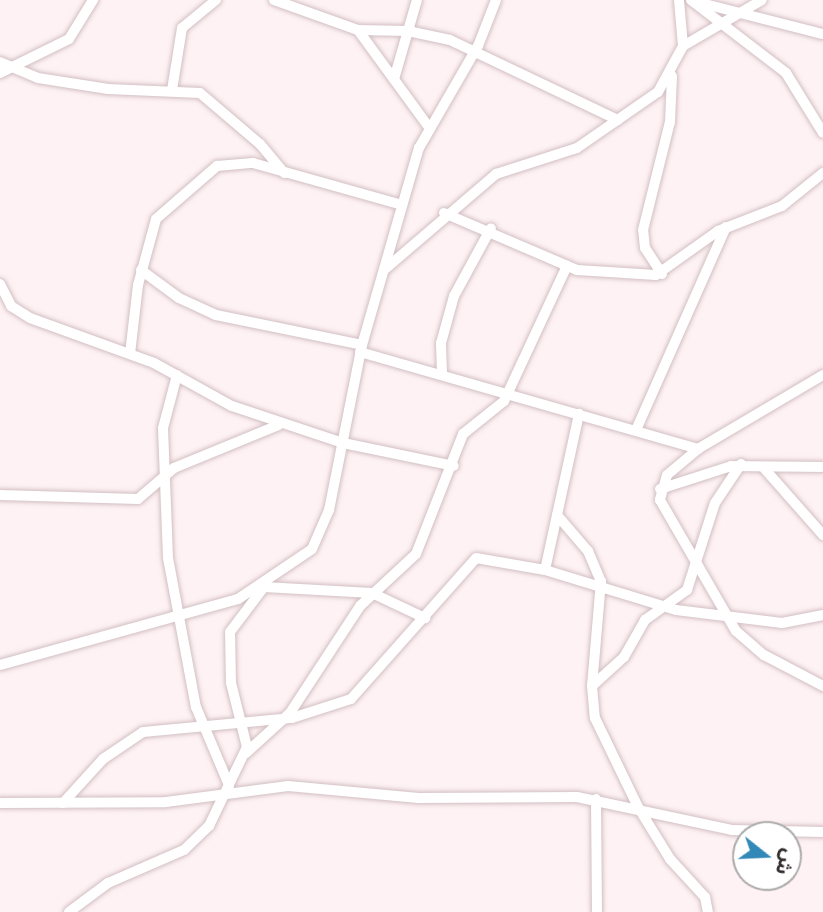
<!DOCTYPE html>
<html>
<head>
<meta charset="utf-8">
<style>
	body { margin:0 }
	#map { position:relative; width:823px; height:912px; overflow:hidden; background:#fef2f4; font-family:"Fira Sans Condensed","Noto Sans Arabic",sans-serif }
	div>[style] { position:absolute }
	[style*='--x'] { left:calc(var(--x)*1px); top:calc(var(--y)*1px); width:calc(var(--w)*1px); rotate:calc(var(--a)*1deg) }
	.roads { filter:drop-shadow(0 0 2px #d2bfc2) drop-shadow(0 0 2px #d2bfc2) }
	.minor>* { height:10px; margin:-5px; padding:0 5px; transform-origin:5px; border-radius:5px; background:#fff }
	span { translate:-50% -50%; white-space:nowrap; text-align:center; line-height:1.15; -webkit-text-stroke:5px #fff; paint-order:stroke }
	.north { position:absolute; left:732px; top:821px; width:70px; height:70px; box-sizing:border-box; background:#fff; border:2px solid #adaaab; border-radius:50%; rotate:108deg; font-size:19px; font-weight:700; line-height:28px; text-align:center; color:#322b2c }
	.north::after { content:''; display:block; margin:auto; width:24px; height:32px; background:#3288b7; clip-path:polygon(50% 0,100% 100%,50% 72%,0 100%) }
</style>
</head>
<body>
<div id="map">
	<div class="roads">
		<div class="minor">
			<div style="--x:274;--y:0;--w:89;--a:19.7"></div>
			<div style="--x:358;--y:30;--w:119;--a:53.9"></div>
			<div style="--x:691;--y:0;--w:120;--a:37.5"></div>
			<div style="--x:786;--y:73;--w:70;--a:58.3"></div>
			<div style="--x:697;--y:2;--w:130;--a:14.3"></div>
			<div style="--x:358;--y:30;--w:50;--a:1.1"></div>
			<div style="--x:408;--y:31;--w:43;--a:12.1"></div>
			<div style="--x:450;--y:40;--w:186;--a:25.5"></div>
			<div style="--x:683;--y:46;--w:91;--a:-30.2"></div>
			<div style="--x:0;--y:62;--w:41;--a:22.8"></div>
			<div style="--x:38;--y:78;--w:71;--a:8.9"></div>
			<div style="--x:108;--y:89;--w:92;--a:2.5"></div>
			<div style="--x:200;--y:93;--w:79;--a:40.4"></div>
			<div style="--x:260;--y:144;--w:38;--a:50"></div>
			<div style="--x:0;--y:73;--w:77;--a:-26.2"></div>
			<div style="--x:69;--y:39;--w:46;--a:-58.4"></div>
			<div style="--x:394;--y:79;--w:82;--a:-73.8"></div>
			<div style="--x:172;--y:90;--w:63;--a:-80.8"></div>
			<div style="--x:182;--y:28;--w:44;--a:-39.5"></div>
			<div style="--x:444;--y:213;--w:145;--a:23.2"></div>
			<div style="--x:577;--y:270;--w:79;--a:3.6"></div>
			<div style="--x:656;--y:275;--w:76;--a:-35.4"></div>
			<div style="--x:718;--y:231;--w:69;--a:-21.3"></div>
			<div style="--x:782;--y:206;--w:53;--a:-38.8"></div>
			<div style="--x:141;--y:270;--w:47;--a:36.4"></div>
			<div style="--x:179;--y:298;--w:41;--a:24.7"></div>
			<div style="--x:216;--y:315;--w:149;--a:11.6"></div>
			<div style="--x:384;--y:270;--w:148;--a:-40.6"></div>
			<div style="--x:496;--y:174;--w:85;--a:-17.8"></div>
			<div style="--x:577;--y:148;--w:98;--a:-34.7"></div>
			<div style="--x:658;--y:92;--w:52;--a:-61.5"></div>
			<div style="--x:683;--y:46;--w:46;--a:-95"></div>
			<div style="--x:662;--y:274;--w:31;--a:-123"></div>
			<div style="--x:645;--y:248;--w:18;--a:-96"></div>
			<div style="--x:643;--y:230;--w:111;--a:-76"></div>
			<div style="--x:670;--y:122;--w:46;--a:-87.5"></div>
			<div style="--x:0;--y:284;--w:25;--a:63"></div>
			<div style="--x:11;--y:306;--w:22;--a:32"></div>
			<div style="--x:30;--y:318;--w:132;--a:19.9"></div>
			<div style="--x:154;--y:363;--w:89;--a:28.9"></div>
			<div style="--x:232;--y:406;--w:117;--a:18.4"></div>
			<div style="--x:343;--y:443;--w:113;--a:11.7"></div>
			<div style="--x:360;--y:352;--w:352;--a:16"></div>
			<div style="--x:130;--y:354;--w:69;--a:-83.4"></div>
			<div style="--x:138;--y:285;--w:68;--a:-74.7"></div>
			<div style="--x:156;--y:219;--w:81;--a:-41"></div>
			<div style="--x:217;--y:166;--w:36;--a:-5"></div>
			<div style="--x:253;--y:163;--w:155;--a:15.7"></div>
			<div style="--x:442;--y:373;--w:30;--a:-92"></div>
			<div style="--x:441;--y:343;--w:49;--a:-74.5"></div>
			<div style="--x:454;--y:296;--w:77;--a:-61.4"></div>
			<div style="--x:177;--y:375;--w:55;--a:104.8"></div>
			<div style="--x:163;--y:428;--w:130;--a:87.8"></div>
			<div style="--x:168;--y:558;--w:152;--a:79.4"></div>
			<div style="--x:196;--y:707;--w:85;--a:67.1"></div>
			<div style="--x:823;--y:375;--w:145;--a:149.4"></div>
			<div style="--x:698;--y:449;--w:40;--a:140"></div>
			<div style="--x:667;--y:475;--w:26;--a:106"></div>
			<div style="--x:660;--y:500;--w:151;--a:59.9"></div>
			<div style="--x:736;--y:631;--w:37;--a:41"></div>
			<div style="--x:764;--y:655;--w:67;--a:27.7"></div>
			<div style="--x:636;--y:430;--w:222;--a:-66.1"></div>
			<div style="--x:763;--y:467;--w:91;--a:48.6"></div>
			<div style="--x:660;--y:489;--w:75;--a:-17.9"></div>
			<div style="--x:731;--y:466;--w:92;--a:0.6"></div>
			<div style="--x:0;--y:495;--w:138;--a:1.7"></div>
			<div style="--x:138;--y:499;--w:48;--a:-40.7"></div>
			<div style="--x:174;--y:468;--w:113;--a:-22.3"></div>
			<div style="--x:557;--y:515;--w:48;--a:49.3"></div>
			<div style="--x:588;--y:551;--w:33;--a:67"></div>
			<div style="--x:601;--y:581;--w:105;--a:94.9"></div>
			<div style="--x:592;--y:686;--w:32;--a:85"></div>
			<div style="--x:595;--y:718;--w:99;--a:64.2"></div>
			<div style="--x:638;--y:807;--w:61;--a:58.4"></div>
			<div style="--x:670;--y:859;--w:52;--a:47.4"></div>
			<div style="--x:705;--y:897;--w:15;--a:79"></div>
			<div style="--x:545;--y:570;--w:160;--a:-77.7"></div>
			<div style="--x:0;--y:665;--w:247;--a:-15.5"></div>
			<div style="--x:238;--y:599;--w:89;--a:-34"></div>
			<div style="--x:312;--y:549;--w:43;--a:-66.4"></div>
			<div style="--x:329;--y:510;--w:168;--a:-78.7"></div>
			<div style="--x:362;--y:345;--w:205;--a:-73.9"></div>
			<div style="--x:419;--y:148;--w:118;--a:-60"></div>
			<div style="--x:478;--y:46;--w:49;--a:-68.6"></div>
			<div style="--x:592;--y:686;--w:43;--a:-42.2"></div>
			<div style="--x:624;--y:657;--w:43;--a:-60.4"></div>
			<div style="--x:645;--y:620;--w:52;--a:-35.5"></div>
			<div style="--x:687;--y:590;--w:91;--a:-72.2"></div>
			<div style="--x:715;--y:503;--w:47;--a:-56.3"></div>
			<div style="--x:246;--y:753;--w:59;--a:-42.3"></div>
			<div style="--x:290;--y:713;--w:128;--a:-56.8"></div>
			<div style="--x:360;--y:606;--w:76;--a:-42.9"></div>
			<div style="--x:416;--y:554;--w:129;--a:-68.6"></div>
			<div style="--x:463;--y:434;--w:53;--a:-38.8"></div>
			<div style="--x:504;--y:401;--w:149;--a:-65"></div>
			<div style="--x:596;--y:799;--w:113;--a:89.5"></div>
			<div style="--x:0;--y:803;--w:166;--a:-0.3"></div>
			<div style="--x:166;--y:802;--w:123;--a:-7.5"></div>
			<div style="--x:288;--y:786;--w:131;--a:5.3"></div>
			<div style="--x:418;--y:798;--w:159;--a:-0.4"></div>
			<div style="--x:577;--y:797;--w:158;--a:12"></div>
			<div style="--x:732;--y:830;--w:91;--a:1.3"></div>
			<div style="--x:63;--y:803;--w:59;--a:-47.7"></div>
			<div style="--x:103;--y:759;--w:48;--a:-34"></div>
			<div style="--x:143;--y:732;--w:150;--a:-5.4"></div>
			<div style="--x:292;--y:718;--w:62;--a:-17.9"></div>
			<div style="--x:351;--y:699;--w:188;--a:-48.4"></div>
			<div style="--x:476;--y:558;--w:70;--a:9.9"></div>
			<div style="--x:545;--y:570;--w:137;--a:17"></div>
			<div style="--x:676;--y:610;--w:107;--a:7"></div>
			<div style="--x:782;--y:623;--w:42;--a:-11"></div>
			<div style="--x:69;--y:912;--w:49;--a:-36.6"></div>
			<div style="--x:108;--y:883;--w:83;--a:-23.5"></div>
			<div style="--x:184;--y:850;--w:35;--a:-44"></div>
			<div style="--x:209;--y:826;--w:88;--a:-64.3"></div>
			<div style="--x:247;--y:747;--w:66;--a:-104"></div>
			<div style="--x:231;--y:683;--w:51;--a:-91.1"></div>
			<div style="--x:230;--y:632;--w:56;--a:-52.9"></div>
			<div style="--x:264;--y:587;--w:108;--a:3.2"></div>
			<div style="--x:372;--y:593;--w:59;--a:25.3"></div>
		</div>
	</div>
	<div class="north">ش</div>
</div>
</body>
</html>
